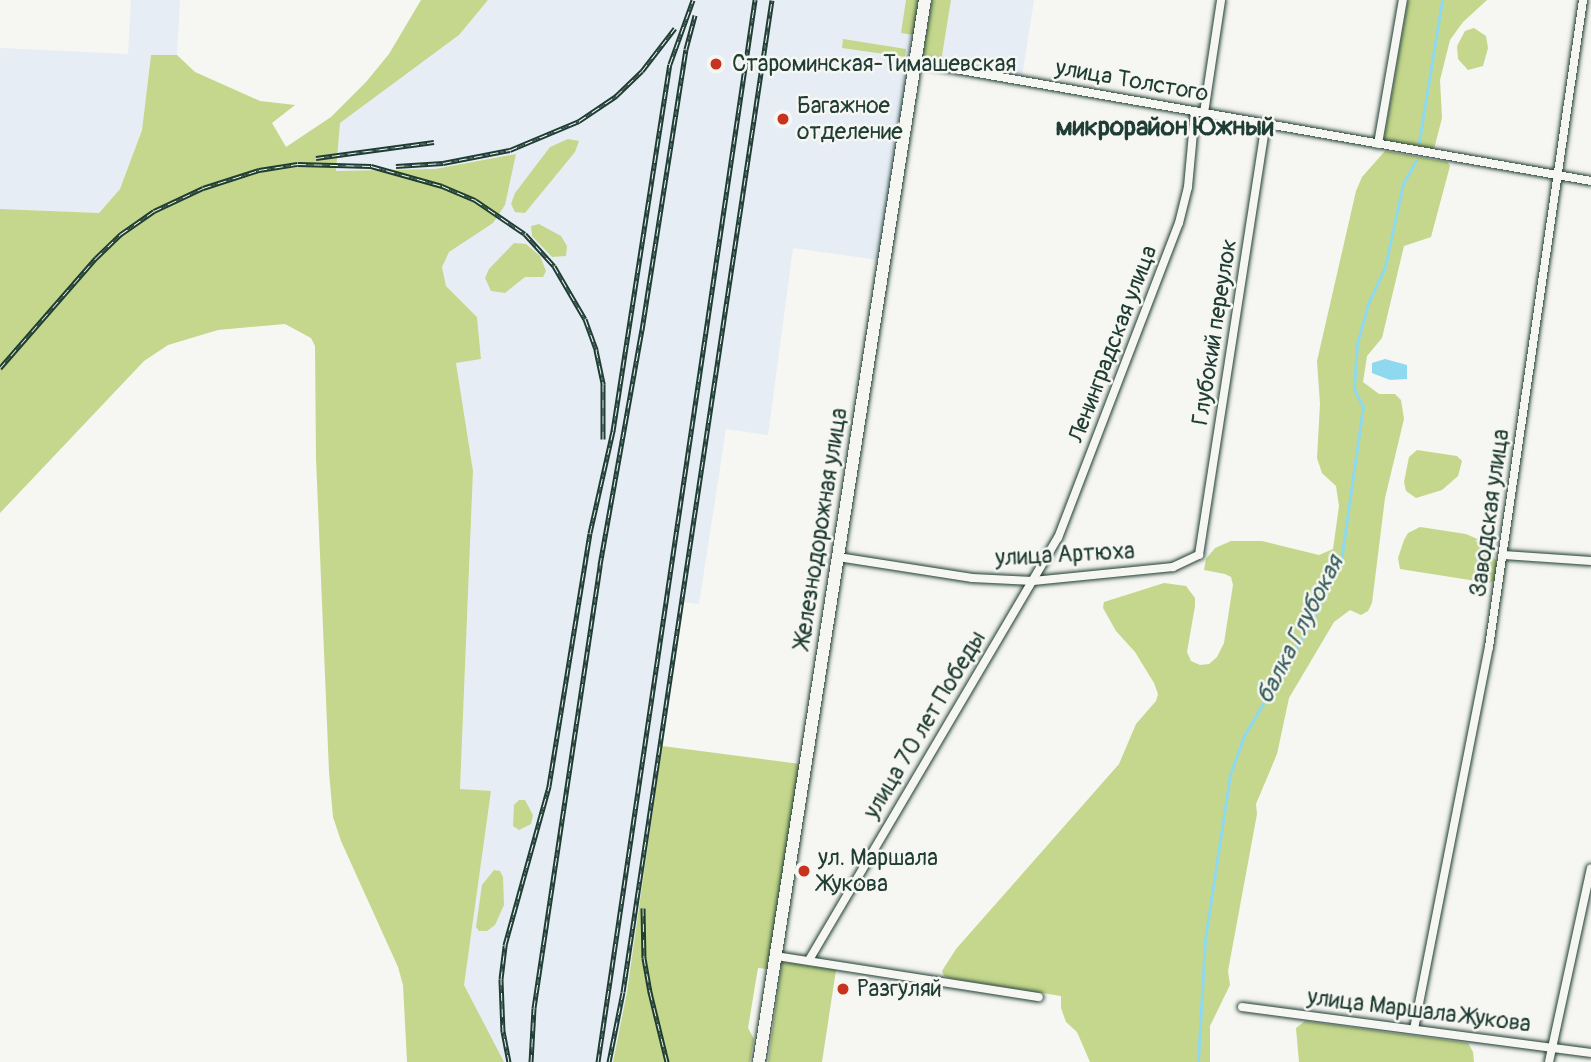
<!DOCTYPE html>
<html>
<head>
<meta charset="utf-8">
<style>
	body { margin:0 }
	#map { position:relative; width:1591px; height:1062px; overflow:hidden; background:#f6f6f2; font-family:Pangolin,sans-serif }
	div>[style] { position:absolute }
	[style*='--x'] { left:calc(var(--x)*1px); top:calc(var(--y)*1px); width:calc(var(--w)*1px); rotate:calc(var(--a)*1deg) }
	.built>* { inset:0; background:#e7edf5 }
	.green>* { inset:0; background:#c4d78c }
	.water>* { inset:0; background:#8ed9ef }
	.stream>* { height:2.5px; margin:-1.25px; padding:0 1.25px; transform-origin:1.25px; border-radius:1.25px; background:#8ed9ef }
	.roads { filter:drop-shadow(0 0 2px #1f3d34) drop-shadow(0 0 2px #1f3d34) }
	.minor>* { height:8px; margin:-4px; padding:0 4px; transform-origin:4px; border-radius:4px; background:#f6f6f2 }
	.secondary>* { height:12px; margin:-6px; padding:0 6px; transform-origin:6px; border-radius:6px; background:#f6f6f2 }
	.rail>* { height:5px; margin-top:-2.5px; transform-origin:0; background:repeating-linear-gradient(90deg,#f6f6f2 0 8px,#1f3d34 0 16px); box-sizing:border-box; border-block:2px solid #1f3d34 }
	.dots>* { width:19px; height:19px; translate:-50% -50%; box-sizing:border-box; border:4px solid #f6f6f2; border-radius:50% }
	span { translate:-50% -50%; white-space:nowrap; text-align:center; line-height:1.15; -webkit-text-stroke:5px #f6f6f2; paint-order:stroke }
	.poi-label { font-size:23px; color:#1f3d34 }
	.left { translate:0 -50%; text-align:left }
	.street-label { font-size:23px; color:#1f3d34 }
	.water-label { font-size:24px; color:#355c59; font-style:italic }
	.quarter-label { font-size:26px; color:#1f3d34; font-weight:700 }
</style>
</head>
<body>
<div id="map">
	<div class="built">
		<div style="clip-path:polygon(131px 0,180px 0,177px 55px,151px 55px,142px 130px,120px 189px,99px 213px,0 209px,0 48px,128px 54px)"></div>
		<div style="clip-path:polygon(488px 0,919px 0,879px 260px,793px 248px,768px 435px,726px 429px,699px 604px,684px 602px,627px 992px,613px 1062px,504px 1062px,463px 985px,491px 792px,460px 789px,473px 471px,456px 363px,481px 359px,477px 317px,446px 286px,442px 267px,449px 252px,460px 244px,516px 154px,435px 169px,336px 172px,340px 123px,459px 35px)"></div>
		<div style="clip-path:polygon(951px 0,1034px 0,1022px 76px,941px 62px)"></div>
	</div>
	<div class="green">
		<div style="clip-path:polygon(421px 0,488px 0,459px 35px,340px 123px,336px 171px,435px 169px,516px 154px,505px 205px,493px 223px,449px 252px,442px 267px,446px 286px,477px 317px,481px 359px,456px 363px,473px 471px,460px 789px,491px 791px,464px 985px,504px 1062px,407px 1062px,403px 985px,398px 967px,341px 841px,333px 817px,329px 772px,316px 458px,315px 346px,311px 338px,285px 324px,218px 330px,168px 345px,144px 361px,0 513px,0 209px,99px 213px,120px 189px,142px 130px,151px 55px,177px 55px,195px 72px,260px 101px,295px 105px,272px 123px,286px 147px,331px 117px,366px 82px,389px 54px)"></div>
		<div style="clip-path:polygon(906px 0,919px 0,914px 35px,901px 33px)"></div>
		<div style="clip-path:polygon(932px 0,951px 0,941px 62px,922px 60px)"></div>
		<div style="clip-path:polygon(1408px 0,1487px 0,1463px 22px,1450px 40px,1440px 80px,1442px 118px,1434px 149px,1384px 140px)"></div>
		<div style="clip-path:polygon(1474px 28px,1486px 36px,1488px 48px,1483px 66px,1468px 70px,1458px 59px,1457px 46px,1465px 31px)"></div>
		<div style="clip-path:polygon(843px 39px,906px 49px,905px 57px,842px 48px)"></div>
		<div style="clip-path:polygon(568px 139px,579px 141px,575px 152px,525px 213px,515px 212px,511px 204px,515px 193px,550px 147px)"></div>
		<div style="clip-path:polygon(1385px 151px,1448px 162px,1450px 166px,1431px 237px,1404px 246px,1382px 338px,1367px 356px,1363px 382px,1379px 394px,1395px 394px,1401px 400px,1404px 419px,1385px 498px,1372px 603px,1368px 611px,1361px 615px,1350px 610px,1334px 622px,1289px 698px,1277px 754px,1256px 804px,1257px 814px,1228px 971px,1230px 985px,1210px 1026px,1210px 1062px,1090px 1062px,1077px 1032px,1066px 1022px,1061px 1008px,1061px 996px,949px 978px,944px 976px,942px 971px,956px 949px,1119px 764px,1136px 724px,1156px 701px,1158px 694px,1154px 683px,1135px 652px,1116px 631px,1103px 608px,1104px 602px,1164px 583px,1186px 586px,1195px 598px,1195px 606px,1187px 652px,1191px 661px,1200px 665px,1209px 664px,1217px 657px,1224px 643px,1233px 585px,1231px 577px,1225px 574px,1204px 570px,1206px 559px,1215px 548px,1231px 541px,1262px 541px,1319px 555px,1333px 549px,1339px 506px,1336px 486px,1322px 473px,1317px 458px,1320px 404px,1317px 361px,1356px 191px,1362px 177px)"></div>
		<div style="clip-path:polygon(539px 224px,561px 236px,567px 246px,566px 256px,552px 257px,532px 236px,531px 226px)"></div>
		<div style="clip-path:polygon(514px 243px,526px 244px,540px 256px,546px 271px,543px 277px,525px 277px,505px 293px,491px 291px,485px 278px,489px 269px)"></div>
		<div style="clip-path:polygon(1417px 450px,1457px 456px,1462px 461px,1458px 476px,1442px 490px,1416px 498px,1406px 491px,1404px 482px,1409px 457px)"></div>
		<div style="clip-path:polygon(1420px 527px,1466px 534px,1482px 541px,1497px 562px,1496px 580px,1489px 583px,1400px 569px,1398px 558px,1404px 540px,1408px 533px)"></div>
		<div style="clip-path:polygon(662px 746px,800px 764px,768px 969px,758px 968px,748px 1028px,754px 1039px,750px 1062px,613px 1062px,627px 992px)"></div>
		<div style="clip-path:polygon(519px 800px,525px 800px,533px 815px,531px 824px,519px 830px,513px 826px,514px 805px)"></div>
		<div style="clip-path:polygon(494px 870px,500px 871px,503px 877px,504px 905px,495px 925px,487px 931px,479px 931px,476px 927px,482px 885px)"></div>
		<div style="clip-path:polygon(782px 962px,836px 970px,822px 1062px,768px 1062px)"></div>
		<div style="clip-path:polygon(1305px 1021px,1468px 1043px,1473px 1052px,1474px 1062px,1299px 1062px,1296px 1028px)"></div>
	</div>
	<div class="water">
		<div style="clip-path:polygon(1385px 359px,1407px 365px,1407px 379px,1390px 380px,1372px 373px,1372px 363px)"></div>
	</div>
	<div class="stream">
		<div style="--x:1419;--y:142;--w:144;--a:-80.8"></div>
		<div style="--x:1198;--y:1062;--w:122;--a:-86.7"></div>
		<div style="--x:1205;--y:940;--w:167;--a:-81.4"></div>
		<div style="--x:1230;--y:775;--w:41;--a:-70.3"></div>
		<div style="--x:1244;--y:736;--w:134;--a:-59.4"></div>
		<div style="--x:1312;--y:621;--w:67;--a:-64.2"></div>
		<div style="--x:1341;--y:561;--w:156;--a:-81.9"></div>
		<div style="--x:1363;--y:407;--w:20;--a:-117"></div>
		<div style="--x:1354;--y:389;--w:45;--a:-86.2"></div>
		<div style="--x:1357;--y:344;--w:41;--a:-74.6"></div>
		<div style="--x:1368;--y:304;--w:41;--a:-65.3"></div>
		<div style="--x:1385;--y:267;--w:85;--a:-77.8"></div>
		<div style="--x:1403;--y:184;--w:26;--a:-61"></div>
	</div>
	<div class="roads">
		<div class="minor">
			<div style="--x:915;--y:62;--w:686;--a:9.98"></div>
			<div style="--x:1204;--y:113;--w:114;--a:-81.4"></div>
			<div style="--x:1378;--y:144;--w:146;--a:-80.2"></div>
			<div style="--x:1504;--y:555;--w:87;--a:3.9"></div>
			<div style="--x:838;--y:557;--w:136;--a:8.9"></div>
			<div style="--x:972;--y:578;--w:61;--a:2.8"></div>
			<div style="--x:1033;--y:581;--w:141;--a:-5.7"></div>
			<div style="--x:1173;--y:567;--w:29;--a:-25"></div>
			<div style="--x:1199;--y:555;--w:436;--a:-81.2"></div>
			<div style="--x:776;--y:956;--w:266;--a:8.9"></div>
			<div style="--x:809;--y:960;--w:490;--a:-59.5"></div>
			<div style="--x:1058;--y:538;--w:337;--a:-69"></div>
			<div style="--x:1179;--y:223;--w:37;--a:-76"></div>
			<div style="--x:1188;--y:187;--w:76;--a:-84.7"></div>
			<div style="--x:1242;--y:1007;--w:352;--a:7.5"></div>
			<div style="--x:1414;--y:1029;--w:389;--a:-78.9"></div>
			<div style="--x:1489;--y:647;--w:654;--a:-81.73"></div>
			<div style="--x:1549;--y:1062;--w:198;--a:-77.8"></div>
		</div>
		<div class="secondary">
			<div style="--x:759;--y:1062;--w:1075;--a:-81.12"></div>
		</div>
	</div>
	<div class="rail">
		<div style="--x:316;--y:158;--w:119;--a:-7.7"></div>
		<div style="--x:396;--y:166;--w:47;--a:-3.7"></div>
		<div style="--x:443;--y:163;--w:68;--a:-11"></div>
		<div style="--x:510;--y:150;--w:75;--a:-22.8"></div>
		<div style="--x:579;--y:121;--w:45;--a:-34"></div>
		<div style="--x:616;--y:96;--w:36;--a:-44"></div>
		<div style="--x:642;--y:71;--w:54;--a:-52.5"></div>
		<div style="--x:0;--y:368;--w:146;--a:-48.9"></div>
		<div style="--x:96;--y:258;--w:35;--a:-44"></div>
		<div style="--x:121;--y:234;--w:40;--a:-34.9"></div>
		<div style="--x:154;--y:211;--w:54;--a:-25.1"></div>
		<div style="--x:203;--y:188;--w:59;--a:-17.8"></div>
		<div style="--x:259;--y:170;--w:39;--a:-9"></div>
		<div style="--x:298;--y:164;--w:73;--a:1.6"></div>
		<div style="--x:371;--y:166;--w:74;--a:15.7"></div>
		<div style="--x:442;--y:186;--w:36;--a:23"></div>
		<div style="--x:475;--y:200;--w:60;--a:34.2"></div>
		<div style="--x:525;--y:234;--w:43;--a:47.8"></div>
		<div style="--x:554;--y:266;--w:61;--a:59.7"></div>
		<div style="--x:585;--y:319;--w:33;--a:70"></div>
		<div style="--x:596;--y:350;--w:35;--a:78"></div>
		<div style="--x:603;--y:384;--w:55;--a:90"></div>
		<div style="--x:643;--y:908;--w:50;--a:88.9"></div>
		<div style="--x:644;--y:958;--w:35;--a:80"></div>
		<div style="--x:650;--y:992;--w:72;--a:76.3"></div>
		<div style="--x:509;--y:1062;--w:31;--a:-101"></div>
		<div style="--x:503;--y:1032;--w:53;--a:-92.2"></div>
		<div style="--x:501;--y:979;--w:34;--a:-83"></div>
		<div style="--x:505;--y:945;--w:165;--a:-74.5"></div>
		<div style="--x:549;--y:786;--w:256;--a:-80.8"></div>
		<div style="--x:590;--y:533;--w:105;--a:-77.3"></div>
		<div style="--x:613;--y:431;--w:371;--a:-81.2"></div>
		<div style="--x:670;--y:64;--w:68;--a:-70.2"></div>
		<div style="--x:531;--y:1062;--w:54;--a:-86.8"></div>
		<div style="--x:534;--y:1008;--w:448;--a:-81.5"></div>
		<div style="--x:600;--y:565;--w:239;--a:-79.9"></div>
		<div style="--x:642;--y:330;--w:284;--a:-81.1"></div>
		<div style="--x:686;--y:49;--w:35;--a:-75"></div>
		<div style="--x:598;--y:1062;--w:1074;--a:-81.59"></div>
		<div style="--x:609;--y:1062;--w:71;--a:-78.7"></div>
		<div style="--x:623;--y:992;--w:1003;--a:-81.46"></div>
	</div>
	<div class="dots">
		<div style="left:716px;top:64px;background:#c8321e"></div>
		<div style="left:783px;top:119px;background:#c8321e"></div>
		<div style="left:804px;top:871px;background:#c8321e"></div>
		<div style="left:843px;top:989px;background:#c8321e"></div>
	</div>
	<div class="poi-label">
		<span class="left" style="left:732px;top:64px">Староминская-Тимашевская</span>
		<span class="left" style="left:797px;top:119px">Багажное<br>отделение</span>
		<span class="left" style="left:818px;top:871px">ул. Маршала<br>Жукова</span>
		<span class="left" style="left:857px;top:989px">Разгуляй</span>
	</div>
	<div class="street-label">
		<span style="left:1132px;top:81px;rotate:10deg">улица Толстого</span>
		<span style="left:1215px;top:332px;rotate:-81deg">Глубокий переулок</span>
		<span style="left:1113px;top:344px;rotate:-69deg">Ленинградская улица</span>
		<span style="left:1490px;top:513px;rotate:-82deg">Заводская улица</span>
		<span style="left:821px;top:528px;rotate:-81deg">Железнодорожная улица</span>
		<span style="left:1065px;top:555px;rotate:-3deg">улица Артюха</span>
		<span style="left:925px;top:725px;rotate:-59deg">улица 70 лет Победы</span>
		<span style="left:1419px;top:1011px;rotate:7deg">улица Маршала Жукова</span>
	</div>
	<div class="water-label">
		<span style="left:1300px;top:630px;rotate:-63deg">балка Глубокая</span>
	</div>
	<div class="quarter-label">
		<span style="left:1165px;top:128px">микрорайон Южный</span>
	</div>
</div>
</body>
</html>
